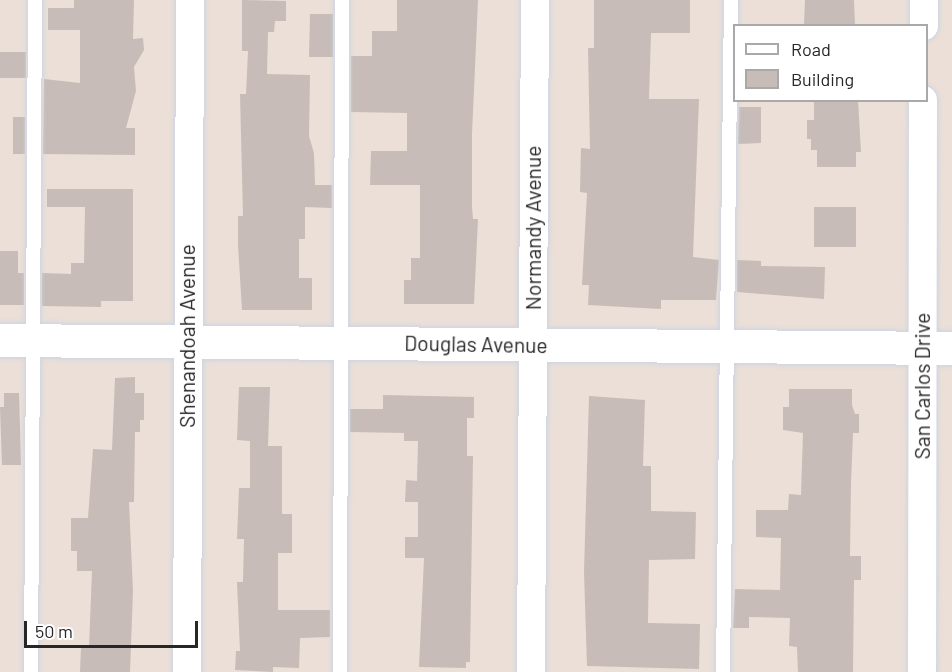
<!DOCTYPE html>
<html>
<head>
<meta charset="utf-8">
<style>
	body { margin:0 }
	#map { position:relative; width:952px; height:672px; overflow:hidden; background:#ecdfd7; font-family:Barlow,sans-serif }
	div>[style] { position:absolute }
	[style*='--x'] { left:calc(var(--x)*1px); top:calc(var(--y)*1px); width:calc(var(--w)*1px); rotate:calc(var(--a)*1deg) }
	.building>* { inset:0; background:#c7bcb7 }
	.roads { filter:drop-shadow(0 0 2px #ccd5e3) drop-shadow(0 0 2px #ccd5e3) }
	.lane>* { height:14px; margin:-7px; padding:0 7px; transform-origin:7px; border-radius:7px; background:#fff }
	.street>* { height:28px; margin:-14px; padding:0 14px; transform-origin:14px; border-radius:14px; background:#fff }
	.secondary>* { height:33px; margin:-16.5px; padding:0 16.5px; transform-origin:16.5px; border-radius:16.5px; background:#fff }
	span { translate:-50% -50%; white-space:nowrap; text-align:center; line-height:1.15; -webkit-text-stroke:4.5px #fff; paint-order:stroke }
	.street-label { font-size:21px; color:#272727 }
	.legend { position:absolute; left:733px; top:24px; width:195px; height:78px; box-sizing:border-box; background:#fff; border:2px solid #a9a9a9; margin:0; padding:8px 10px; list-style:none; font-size:18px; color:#272727 }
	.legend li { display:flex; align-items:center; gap:12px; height:30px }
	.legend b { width:30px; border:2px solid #a9a9a9 }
	.scale { position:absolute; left:24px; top:621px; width:174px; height:27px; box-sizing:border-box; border:3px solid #272727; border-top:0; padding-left:8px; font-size:18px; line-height:21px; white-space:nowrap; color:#272727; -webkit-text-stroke:4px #fff; paint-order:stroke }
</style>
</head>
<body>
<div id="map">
	<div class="building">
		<div style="clip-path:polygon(74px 0,134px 0,133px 39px,143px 38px,144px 50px,134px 67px,136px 91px,126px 128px,135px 128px,135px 155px,43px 154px,44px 79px,80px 83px,80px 30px,48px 30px,48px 8px,74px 8px)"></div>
		<div style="clip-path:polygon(242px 0,286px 1px,286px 21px,275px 21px,274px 32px,268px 32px,267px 74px,310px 75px,309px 136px,314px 153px,315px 185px,332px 185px,332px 208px,305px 207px,305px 239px,299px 239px,299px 278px,312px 278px,312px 310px,242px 310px,238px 245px,238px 216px,243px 216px,240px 94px,246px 94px,248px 51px,242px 51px)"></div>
		<div style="clip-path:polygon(397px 0,478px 0,472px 134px,472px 207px,473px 219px,478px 219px,474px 304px,404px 304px,404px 280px,411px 280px,411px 258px,420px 258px,420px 185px,370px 185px,371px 151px,407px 151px,407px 113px,351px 112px,351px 56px,372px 56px,372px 31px,397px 31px)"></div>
		<div style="clip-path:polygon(594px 0,690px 0,690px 33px,651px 33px,649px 99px,699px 99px,693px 257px,719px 260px,716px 300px,661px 300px,661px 309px,588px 305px,589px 285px,582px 285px,587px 193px,580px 192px,581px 148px,590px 149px,588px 48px,594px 48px)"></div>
		<div style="clip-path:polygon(805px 0,854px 0,855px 26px,804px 25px)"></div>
		<div style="clip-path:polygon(310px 14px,333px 14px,333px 57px,309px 57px)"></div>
		<div style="clip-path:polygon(0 52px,26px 52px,26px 78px,0 78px)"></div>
		<div style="clip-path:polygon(814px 100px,858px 100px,861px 152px,856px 152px,856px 167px,817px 167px,817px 150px,811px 150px,811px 139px,807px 139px,807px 120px,814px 120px)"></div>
		<div style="clip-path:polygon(739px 107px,761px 107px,761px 143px,738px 144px)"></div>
		<div style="clip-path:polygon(13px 117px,25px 117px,25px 154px,13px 154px)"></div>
		<div style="clip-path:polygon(47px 189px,133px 189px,133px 301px,101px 301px,101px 307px,42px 306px,42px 273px,71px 274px,71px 263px,84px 263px,85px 207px,47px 207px)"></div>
		<div style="clip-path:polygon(814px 207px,856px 207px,856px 247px,814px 247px)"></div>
		<div style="clip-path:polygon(0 251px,18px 251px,18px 273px,24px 273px,24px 305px,0 305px)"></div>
		<div style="clip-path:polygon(737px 260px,761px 261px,761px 266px,825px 267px,824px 299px,737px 292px)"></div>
		<div style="clip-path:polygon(135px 377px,135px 393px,144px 393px,144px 420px,140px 420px,140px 432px,135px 432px,134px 502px,129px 502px,133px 591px,130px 672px,80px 672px,81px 647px,89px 647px,92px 571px,77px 571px,77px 551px,71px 551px,71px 518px,88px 518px,93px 449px,112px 450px,115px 378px)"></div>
		<div style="clip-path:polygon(239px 387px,270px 387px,268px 446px,282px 446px,282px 514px,292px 514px,292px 553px,278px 553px,278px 610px,330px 610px,330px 637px,300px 638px,299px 668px,273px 667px,273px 672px,235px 670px,236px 651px,240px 651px,237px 582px,243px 582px,244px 539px,237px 539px,239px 488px,250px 488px,250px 441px,237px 440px)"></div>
		<div style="clip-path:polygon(789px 389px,852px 389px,852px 405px,855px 414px,859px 414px,859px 433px,853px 433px,851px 483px,850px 556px,861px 556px,861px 580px,854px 580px,853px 672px,798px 672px,797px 647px,789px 646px,790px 618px,749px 617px,749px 628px,733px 628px,735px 589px,780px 590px,781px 538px,756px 537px,756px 510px,788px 510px,789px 494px,801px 495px,803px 433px,783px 430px,783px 407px,789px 407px)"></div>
		<div style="clip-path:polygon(4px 393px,19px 393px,21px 465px,2px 465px,0 407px,4px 407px)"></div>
		<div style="clip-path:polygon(383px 395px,474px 397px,474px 418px,467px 418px,467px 456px,473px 456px,470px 662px,466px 662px,466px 668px,419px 667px,424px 558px,405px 558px,405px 537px,418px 537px,418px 502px,405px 502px,406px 480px,417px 481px,418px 441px,404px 441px,404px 433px,350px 432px,350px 409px,383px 409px)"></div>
		<div style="clip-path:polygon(589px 396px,645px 400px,643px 466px,651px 466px,651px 511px,696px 512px,695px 559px,649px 560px,648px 623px,700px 624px,699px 669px,587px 666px,584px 572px)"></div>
	</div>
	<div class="roads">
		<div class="lane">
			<div style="--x:31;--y:672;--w:672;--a:-89.66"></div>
			<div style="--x:340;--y:672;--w:672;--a:-89.83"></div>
			<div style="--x:723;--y:672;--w:672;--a:-89.32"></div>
		</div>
		<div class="street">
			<div style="--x:924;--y:26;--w:26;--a:-90"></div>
			<div style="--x:187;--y:672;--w:672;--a:-89.74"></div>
			<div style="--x:531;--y:672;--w:672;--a:-89.66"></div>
			<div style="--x:922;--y:672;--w:572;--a:-89.9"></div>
		</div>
		<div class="secondary">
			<div style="--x:0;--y:340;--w:952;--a:0.48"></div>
		</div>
	</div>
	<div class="street-label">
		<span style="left:533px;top:228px;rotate:-90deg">Normandy Avenue</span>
		<span style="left:187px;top:336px;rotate:-90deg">Shenandoah Avenue</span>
		<span style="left:476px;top:344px;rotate:1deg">Douglas Avenue</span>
		<span style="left:922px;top:386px;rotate:-90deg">San Carlos Drive</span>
	</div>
	<ul class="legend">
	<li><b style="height:8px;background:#fff"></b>Road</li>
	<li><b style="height:16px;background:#c7bcb7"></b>Building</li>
	</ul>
	<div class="scale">50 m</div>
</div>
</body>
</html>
